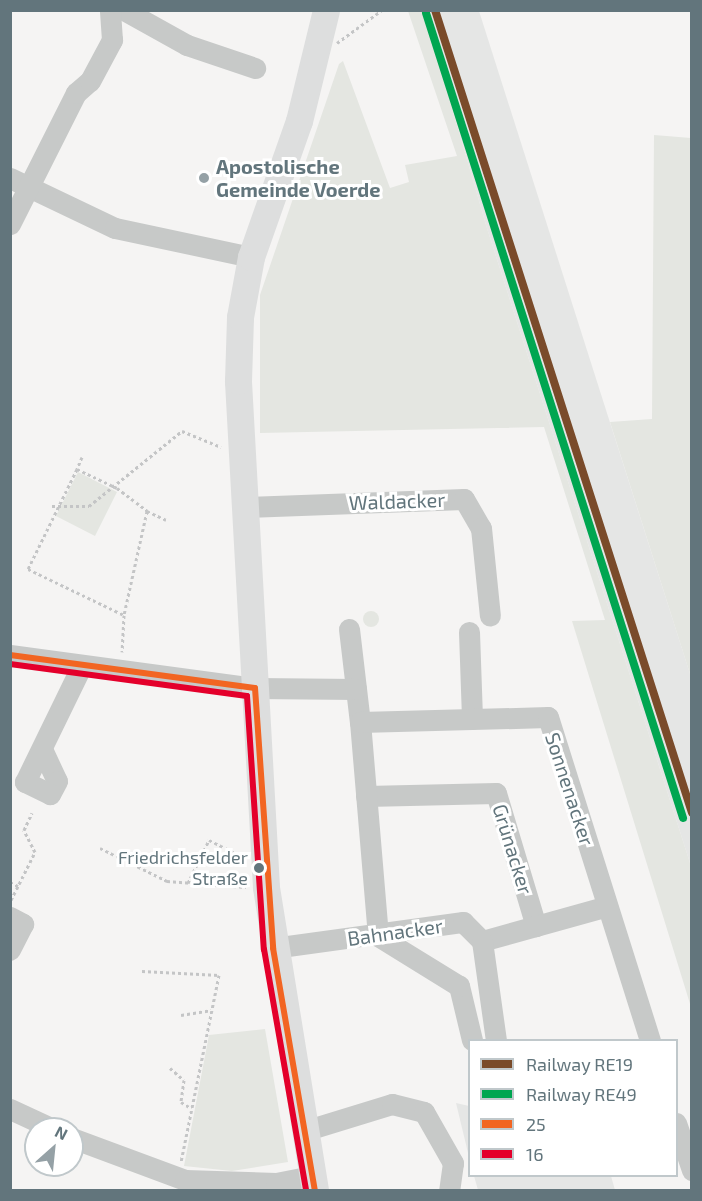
<!DOCTYPE html>
<html>
<head>
<meta charset="utf-8">
<style>
	body { margin:0 }
	#map { position:relative; width:702px; height:1201px; overflow:hidden; background:#f5f4f3; font-family:"Exo 2",sans-serif }
	div>[style] { position:absolute }
	[style*='--x'] { left:calc(var(--x)*1px); top:calc(var(--y)*1px); width:calc(var(--w)*1px); rotate:calc(var(--a)*1deg) }
	.built>* { inset:0; background:#e5e6e5 }
	.green>* { inset:0; background:#e4e6e1 }
	.round { border-radius:50% }
	.path>* { height:3px; margin-top:-1.5px; transform-origin:0; background:repeating-linear-gradient(90deg,#c4c5c6 0 3px,transparent 0 6px) }
	.minor>* { height:21px; margin:-10.5px; padding:0 10.5px; transform-origin:10.5px; border-radius:10.5px; background:#c7c9c8 }
	.major>* { height:27px; margin:-13.5px; padding:0 13.5px; transform-origin:13.5px; border-radius:13.5px; background:#dddede }
	.bus-1>* { height:6px; margin:-3px; padding:0 3px; transform-origin:3px; border-radius:3px; background:#f26522 }
	.bus-2>* { height:6px; margin:-3px; padding:0 3px; transform-origin:3px; border-radius:3px; background:#e4002b }
	.rail-1>* { height:8px; margin:-4px; padding:0 4px; transform-origin:4px; border-radius:4px; background:#7a4b2a }
	.rail-2>* { height:8px; margin:-4px; padding:0 4px; transform-origin:4px; border-radius:4px; background:#00a651 }
	.dots>* { width:16px; height:16px; translate:-50% -50%; box-sizing:border-box; border:3px solid #fff; border-radius:50% }
	span { translate:-50% -50%; white-space:nowrap; text-align:center; line-height:1.15; -webkit-text-stroke:6px #fff; paint-order:stroke }
	.bus-label { font-size:18px; color:#62757c }
	.right { translate:-100% -50%; text-align:right }
	.poi-label { font-size:20px; color:#62757c; font-weight:700 }
	.left { translate:0 -50%; text-align:left }
	.street-label { font-size:20px; color:#62757c }
	.frame { position:absolute; inset:0; border:12px solid #62757c; pointer-events:none }
	.legend { position:absolute; left:468px; top:1039px; width:210px; height:138px; box-sizing:border-box; background:#fff; border:2px solid #c0c8cb; margin:0; padding:8px 10px; list-style:none; font-size:18px; color:#62757c }
	.legend li { display:flex; align-items:center; gap:12px; height:30px }
	.legend b { width:30px; border:2px solid #c0c8cb }
	.north { position:absolute; left:24px; top:1117px; width:60px; height:60px; box-sizing:border-box; background:#fff; border:2px solid #c0c8cb; border-radius:50%; rotate:27deg; font-size:16px; font-weight:700; line-height:24px; text-align:center; color:#62757c }
	.north::after { content:''; display:block; margin:auto; width:21px; height:27px; background:#95a1a6; clip-path:polygon(50% 0,100% 100%,50% 72%,0 100%) }
</style>
</head>
<body>
<div id="map">
	<div class="built">
		<div style="clip-path:polygon(424px 11px,479px 11px,691px 677px,691px 866px,486px 225px)"></div>
		<div style="clip-path:polygon(456px 1103px,469px 1106px,469px 1157px)"></div>
		<div style="clip-path:polygon(474px 1176px,611px 1176px,615px 1190px,478px 1190px)"></div>
	</div>
	<div class="green">
		<div style="clip-path:polygon(408px 11px,424px 11px,486px 225px,691px 866px,691px 1007px,572px 621px,605px 620px,544px 427px,260px 433px,260px 295px,339px 64px,343px 61px,390px 188px,409px 182px,405px 165px,457px 156px)"></div>
		<div style="clip-path:polygon(654px 135px,691px 138px,691px 677px,610px 422px,652px 419px)"></div>
		<div style="clip-path:polygon(78px 472px,117px 492px,95px 536px,56px 516px)"></div>
		<div class="round" style="left:363px;top:611px;width:16px;height:16px"></div>
		<div style="clip-path:polygon(265px 1029px,288px 1162px,232px 1171px,184px 1166px,209px 1035px)"></div>
	</div>
	<div class="path">
		<div style="--x:337;--y:43;--w:56;--a:-36.3"></div>
		<div style="--x:82;--y:457;--w:13;--a:113"></div>
		<div style="--x:77;--y:469;--w:44;--a:25.4"></div>
		<div style="--x:117;--y:488;--w:38;--a:37"></div>
		<div style="--x:147;--y:511;--w:107;--a:102.5"></div>
		<div style="--x:124;--y:615;--w:37;--a:93"></div>
		<div style="--x:77;--y:469;--w:111;--a:116.1"></div>
		<div style="--x:28;--y:569;--w:106;--a:25.6"></div>
		<div style="--x:52;--y:506;--w:37;--a:0"></div>
		<div style="--x:89;--y:506;--w:119;--a:-38.9"></div>
		<div style="--x:182;--y:431;--w:42;--a:22.3"></div>
		<div style="--x:147;--y:511;--w:21;--a:25"></div>
		<div style="--x:100;--y:848;--w:75;--a:26.2"></div>
		<div style="--x:167;--y:881;--w:79;--a:4.3"></div>
		<div style="--x:10;--y:882;--w:9;--a:27"></div>
		<div style="--x:188;--y:883;--w:48;--a:-64"></div>
		<div style="--x:209;--y:840;--w:40;--a:26.6"></div>
		<div style="--x:11;--y:900;--w:54;--a:-63.4"></div>
		<div style="--x:35;--y:852;--w:25;--a:-117"></div>
		<div style="--x:24;--y:830;--w:19;--a:-65"></div>
		<div style="--x:142;--y:971;--w:77;--a:3"></div>
		<div style="--x:219;--y:975;--w:190;--a:101.5"></div>
		<div style="--x:181;--y:1015;--w:30;--a:-9"></div>
		<div style="--x:170;--y:1068;--w:18;--a:41"></div>
		<div style="--x:184;--y:1080;--w:22;--a:98"></div>
		<div style="--x:181;--y:1102;--w:12;--a:31"></div>
	</div>
	<div class="minor">
		<div style="--x:124;--y:10;--w:72;--a:29.1"></div>
		<div style="--x:187;--y:45;--w:72;--a:18.7"></div>
		<div style="--x:10;--y:178;--w:116;--a:25.5"></div>
		<div style="--x:115;--y:228;--w:139;--a:12"></div>
		<div style="--x:10;--y:224;--w:147;--a:-63.3"></div>
		<div style="--x:76;--y:93;--w:18;--a:-41"></div>
		<div style="--x:90;--y:81;--w:47;--a:-61.8"></div>
		<div style="--x:112;--y:40;--w:30;--a:-94"></div>
		<div style="--x:245;--y:507;--w:219;--a:-2.1"></div>
		<div style="--x:464;--y:499;--w:34;--a:60"></div>
		<div style="--x:481;--y:528;--w:88;--a:84.2"></div>
		<div style="--x:349;--y:629;--w:94;--a:83.3"></div>
		<div style="--x:469;--y:632;--w:87;--a:88"></div>
		<div style="--x:10;--y:655;--w:247;--a:7.7"></div>
		<div style="--x:255;--y:688;--w:101;--a:0.6"></div>
		<div style="--x:42;--y:749;--w:35;--a:65"></div>
		<div style="--x:57;--y:781;--w:15;--a:118"></div>
		<div style="--x:50;--y:794;--w:28;--a:-154"></div>
		<div style="--x:25;--y:782;--w:128;--a:-64"></div>
		<div style="--x:366;--y:796;--w:130;--a:-1.3"></div>
		<div style="--x:496;--y:793;--w:139;--a:73.3"></div>
		<div style="--x:10;--y:917;--w:15;--a:28"></div>
		<div style="--x:23;--y:924;--w:29;--a:117"></div>
		<div style="--x:482;--y:941;--w:130;--a:-15.6"></div>
		<div style="--x:273;--y:948;--w:192;--a:-7.8"></div>
		<div style="--x:463;--y:922;--w:27;--a:45"></div>
		<div style="--x:482;--y:941;--w:100;--a:82"></div>
		<div style="--x:472;--y:1040;--w:56;--a:-103.5"></div>
		<div style="--x:459;--y:986;--w:95;--a:-148.3"></div>
		<div style="--x:378;--y:936;--w:215;--a:-94.8"></div>
		<div style="--x:360;--y:722;--w:188;--a:-1.5"></div>
		<div style="--x:548;--y:717;--w:339;--a:72.5"></div>
		<div style="--x:10;--y:1109;--w:47;--a:24.9"></div>
		<div style="--x:676;--y:1123;--w:50;--a:71.2"></div>
		<div style="--x:304;--y:1131;--w:92;--a:-17.1"></div>
		<div style="--x:392;--y:1104;--w:33;--a:14"></div>
		<div style="--x:424;--y:1112;--w:59;--a:60.4"></div>
		<div style="--x:453;--y:1163;--w:27;--a:98"></div>
		<div style="--x:72;--y:1138;--w:121;--a:20.4"></div>
		<div style="--x:185;--y:1180;--w:91;--a:1.9"></div>
		<div style="--x:276;--y:1183;--w:36;--a:-11"></div>
	</div>
	<div class="major">
		<div style="--x:315;--y:1190;--w:307;--a:-99.2"></div>
		<div style="--x:266;--y:887;--w:507;--a:-93.17"></div>
		<div style="--x:238;--y:381;--w:64;--a:-88.2"></div>
		<div style="--x:240;--y:317;--w:61;--a:-79.6"></div>
		<div style="--x:251;--y:257;--w:144;--a:-70.6"></div>
		<div style="--x:299;--y:121;--w:114;--a:-76.3"></div>
	</div>
	<div class="bus-1">
		<div style="--x:10;--y:655;--w:247;--a:7.7"></div>
		<div style="--x:255;--y:688;--w:261;--a:86"></div>
		<div style="--x:273;--y:948;--w:246;--a:80.2"></div>
	</div>
	<div class="bus-2">
		<div style="--x:10;--y:664;--w:239;--a:7.7"></div>
		<div style="--x:247;--y:696;--w:254;--a:86.2"></div>
		<div style="--x:264;--y:949;--w:245;--a:80.1"></div>
	</div>
	<div class="rail-1">
		<div style="--x:435;--y:10;--w:843;--a:72.25"></div>
	</div>
	<div class="rail-2">
		<div style="--x:426;--y:13;--w:845;--a:72.29"></div>
	</div>
	<div class="dots">
		<div style="left:204px;top:178px;background:#95a1a6"></div>
		<div style="left:259px;top:868px;background:#62757c"></div>
	</div>
	<div class="bus-label">
		<span class="right" style="left:248px;top:868px">Friedrichsfelder<br>Straße</span>
	</div>
	<div class="poi-label">
		<span class="left" style="left:216px;top:178px">Apostolische<br>Gemeinde Voerde</span>
	</div>
	<div class="street-label">
		<span style="left:397px;top:501px;rotate:-2deg">Waldacker</span>
		<span style="left:570px;top:789px;rotate:72deg">Sonnenacker</span>
		<span style="left:513px;top:849px;rotate:73deg">Grünacker</span>
		<span style="left:395px;top:932px;rotate:-8deg">Bahnacker</span>
	</div>
	<div class="frame"></div>
	<ul class="legend">
	<li><b style="height:8px;background:#7a4b2a"></b>Railway RE19</li>
	<li><b style="height:8px;background:#00a651"></b>Railway RE49</li>
	<li><b style="height:8px;background:#f26522"></b>25</li>
	<li><b style="height:8px;background:#e4002b"></b>16</li>
	</ul>
	<div class="north">N</div>
</div>
</body>
</html>
